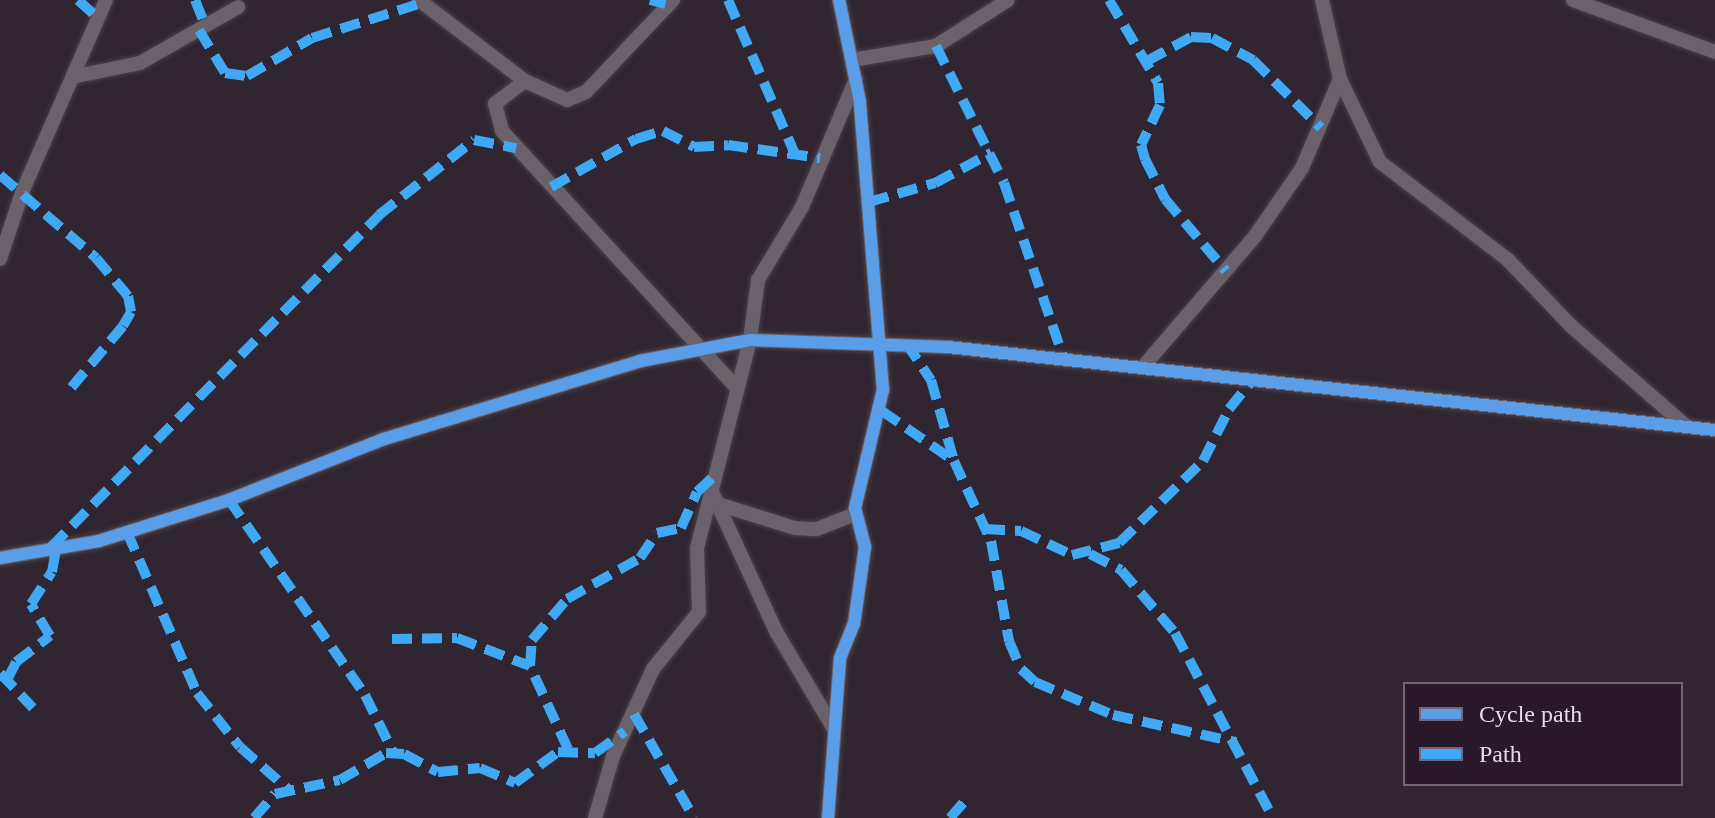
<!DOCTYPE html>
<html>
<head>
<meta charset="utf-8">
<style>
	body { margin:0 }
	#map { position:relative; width:1715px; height:818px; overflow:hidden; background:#302530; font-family:"Times New Roman",serif }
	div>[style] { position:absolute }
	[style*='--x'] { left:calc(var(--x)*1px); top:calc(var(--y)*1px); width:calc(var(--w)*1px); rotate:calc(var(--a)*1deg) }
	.roads { filter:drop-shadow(0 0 2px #494049) drop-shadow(0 0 2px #494049) }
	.minor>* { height:14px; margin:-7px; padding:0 7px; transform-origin:7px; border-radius:7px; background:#6a616a }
	.quiet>* { height:10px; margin-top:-5px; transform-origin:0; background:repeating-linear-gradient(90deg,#3fa9f5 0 20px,transparent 0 30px) }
	.cycleway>* { height:12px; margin:-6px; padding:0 6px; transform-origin:6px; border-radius:6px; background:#5a9eea }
	span { translate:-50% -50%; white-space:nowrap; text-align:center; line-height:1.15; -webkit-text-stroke:8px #29172a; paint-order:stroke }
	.legend { position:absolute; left:1403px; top:682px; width:280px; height:104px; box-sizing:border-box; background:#29172a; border:2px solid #756576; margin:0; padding:10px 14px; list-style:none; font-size:24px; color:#e7dbe7 }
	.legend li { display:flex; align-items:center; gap:16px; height:40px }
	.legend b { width:40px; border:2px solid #756576 }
</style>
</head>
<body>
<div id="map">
	<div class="roads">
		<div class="minor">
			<div style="--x:419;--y:0;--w:133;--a:37.4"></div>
			<div style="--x:525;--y:81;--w:46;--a:24.3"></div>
			<div style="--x:567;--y:100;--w:21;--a:-23"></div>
			<div style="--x:586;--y:92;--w:127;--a:-46.6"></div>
			<div style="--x:1322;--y:0;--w:81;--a:77.2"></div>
			<div style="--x:1340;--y:79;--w:92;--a:64.3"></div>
			<div style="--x:1380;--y:162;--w:161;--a:37.4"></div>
			<div style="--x:1508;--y:260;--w:91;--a:46.3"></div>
			<div style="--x:1571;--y:326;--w:154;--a:41"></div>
			<div style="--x:1573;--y:0;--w:151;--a:20.1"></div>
			<div style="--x:852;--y:60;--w:85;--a:-9.5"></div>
			<div style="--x:936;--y:46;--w:85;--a:-32.6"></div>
			<div style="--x:72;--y:77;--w:69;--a:-11.6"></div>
			<div style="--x:140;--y:63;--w:113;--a:-29.7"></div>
			<div style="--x:525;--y:81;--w:38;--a:143"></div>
			<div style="--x:495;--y:104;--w:28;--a:75"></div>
			<div style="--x:502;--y:131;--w:348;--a:47.6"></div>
			<div style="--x:0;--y:259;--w:73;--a:-71.6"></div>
			<div style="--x:23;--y:190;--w:207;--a:-66.4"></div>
			<div style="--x:1142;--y:368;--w:174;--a:-49.4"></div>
			<div style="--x:1255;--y:236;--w:83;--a:-55.3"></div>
			<div style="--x:1302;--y:168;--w:97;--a:-66.9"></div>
			<div style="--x:712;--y:492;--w:155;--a:65.3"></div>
			<div style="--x:777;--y:633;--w:112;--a:59.3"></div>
			<div style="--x:721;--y:505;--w:77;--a:17.3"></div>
			<div style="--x:795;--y:528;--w:22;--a:3"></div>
			<div style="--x:817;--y:529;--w:41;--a:-21.5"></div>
			<div style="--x:0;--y:558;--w:100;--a:-9.7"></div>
			<div style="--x:99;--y:541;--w:136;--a:-17.5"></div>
			<div style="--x:229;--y:500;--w:167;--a:-21.5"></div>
			<div style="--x:384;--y:439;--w:268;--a:-16.9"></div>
			<div style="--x:640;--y:361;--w:112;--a:-10.8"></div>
			<div style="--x:750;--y:340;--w:198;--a:2"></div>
			<div style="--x:948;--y:347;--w:771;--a:6.18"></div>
			<div style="--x:595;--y:818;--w:65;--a:-73.8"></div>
			<div style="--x:613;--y:756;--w:96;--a:-65.3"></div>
			<div style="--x:653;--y:669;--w:73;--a:-51.1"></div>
			<div style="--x:699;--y:612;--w:64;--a:-91.8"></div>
			<div style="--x:697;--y:548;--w:215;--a:-75.7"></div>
			<div style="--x:750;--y:340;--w:61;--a:-82.4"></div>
			<div style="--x:758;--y:280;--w:85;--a:-58.9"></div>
			<div style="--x:802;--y:207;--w:139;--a:-67.1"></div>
			<div style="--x:828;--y:818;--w:160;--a:-85.7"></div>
			<div style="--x:840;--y:658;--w:37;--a:-68"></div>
			<div style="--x:854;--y:624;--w:78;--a:-81.9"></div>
			<div style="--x:865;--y:547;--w:40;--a:-104.4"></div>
			<div style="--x:855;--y:508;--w:121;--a:-76.7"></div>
			<div style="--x:883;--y:390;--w:289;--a:-94.6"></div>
			<div style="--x:860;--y:102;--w:104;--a:-101.6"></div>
		</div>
	</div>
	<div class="quiet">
		<div style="--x:78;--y:0;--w:25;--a:42"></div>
		<div style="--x:195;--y:0;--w:29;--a:68"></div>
		<div style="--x:650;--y:0;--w:16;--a:14"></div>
		<div style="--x:728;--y:0;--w:168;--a:66.5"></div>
		<div style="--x:1109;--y:0;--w:96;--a:59.4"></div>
		<div style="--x:1158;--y:83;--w:22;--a:85"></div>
		<div style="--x:1160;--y:105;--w:44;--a:115.4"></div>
		<div style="--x:1141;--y:145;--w:15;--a:74"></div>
		<div style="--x:1145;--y:159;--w:45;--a:63.4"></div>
		<div style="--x:1165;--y:199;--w:94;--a:49.7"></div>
		<div style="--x:199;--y:30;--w:50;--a:58.8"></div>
		<div style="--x:225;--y:73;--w:22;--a:8"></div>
		<div style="--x:247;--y:76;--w:75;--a:-30.3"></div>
		<div style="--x:312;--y:38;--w:115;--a:-17.7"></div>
		<div style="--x:936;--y:46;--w:153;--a:63.6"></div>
		<div style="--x:1004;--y:183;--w:186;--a:71.2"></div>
		<div style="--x:1147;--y:61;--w:50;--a:-28.6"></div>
		<div style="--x:1191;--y:37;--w:21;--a:3"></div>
		<div style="--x:1212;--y:38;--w:47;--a:28.2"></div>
		<div style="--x:1253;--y:60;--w:96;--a:45"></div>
		<div style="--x:0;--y:175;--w:127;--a:40.8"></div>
		<div style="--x:96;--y:258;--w:50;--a:49.9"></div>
		<div style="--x:128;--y:296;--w:16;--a:79"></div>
		<div style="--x:131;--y:312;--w:16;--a:120"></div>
		<div style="--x:123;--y:326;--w:81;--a:130"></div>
		<div style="--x:551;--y:187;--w:98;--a:-29.5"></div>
		<div style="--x:636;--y:139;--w:28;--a:-17"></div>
		<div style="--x:663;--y:131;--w:35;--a:27"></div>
		<div style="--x:694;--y:147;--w:34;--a:-3"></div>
		<div style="--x:728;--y:145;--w:93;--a:8"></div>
		<div style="--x:869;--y:202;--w:69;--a:-16.1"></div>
		<div style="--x:935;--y:183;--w:64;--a:-28.2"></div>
		<div style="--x:906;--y:343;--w:45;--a:56"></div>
		<div style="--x:931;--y:380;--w:84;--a:74.1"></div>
		<div style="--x:954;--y:461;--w:88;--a:65.2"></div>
		<div style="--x:991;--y:541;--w:102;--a:79.8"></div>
		<div style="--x:1009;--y:641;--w:30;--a:67"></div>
		<div style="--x:1021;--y:669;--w:19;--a:43"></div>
		<div style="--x:1035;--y:682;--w:85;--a:22.9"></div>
		<div style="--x:1113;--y:715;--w:126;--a:12.4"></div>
		<div style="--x:882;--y:411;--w:88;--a:34.8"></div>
		<div style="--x:229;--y:500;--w:238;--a:55.1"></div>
		<div style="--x:365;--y:695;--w:64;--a:63.8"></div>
		<div style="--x:985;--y:529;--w:36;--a:3"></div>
		<div style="--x:1021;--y:531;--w:56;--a:25.2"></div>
		<div style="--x:1072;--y:555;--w:49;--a:-14.3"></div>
		<div style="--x:1119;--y:543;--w:117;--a:-44.3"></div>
		<div style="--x:1203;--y:461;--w:58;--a:-63.4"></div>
		<div style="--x:1229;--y:409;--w:40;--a:-51"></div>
		<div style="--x:127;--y:532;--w:176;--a:66.5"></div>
		<div style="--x:197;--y:693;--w:69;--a:51.5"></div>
		<div style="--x:240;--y:747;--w:64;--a:41.2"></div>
		<div style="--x:51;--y:547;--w:467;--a:-45.3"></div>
		<div style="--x:379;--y:215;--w:121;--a:-38.3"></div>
		<div style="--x:474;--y:140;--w:43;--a:10.8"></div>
		<div style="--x:1090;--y:554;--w:35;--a:27"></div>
		<div style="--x:1121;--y:570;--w:83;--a:49.4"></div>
		<div style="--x:1175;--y:633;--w:209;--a:62.1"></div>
		<div style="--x:392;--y:639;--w:65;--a:-0.9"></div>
		<div style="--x:457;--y:638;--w:78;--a:21"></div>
		<div style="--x:0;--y:673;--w:48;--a:46.7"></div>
		<div style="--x:7;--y:680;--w:20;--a:-63"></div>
		<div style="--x:16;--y:662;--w:43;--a:-37.4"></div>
		<div style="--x:50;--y:636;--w:37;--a:-121"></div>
		<div style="--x:31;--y:604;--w:38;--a:-57"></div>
		<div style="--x:52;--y:572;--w:22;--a:-80"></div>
		<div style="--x:634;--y:714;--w:120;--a:60"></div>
		<div style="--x:568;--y:749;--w:91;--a:-114.6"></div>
		<div style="--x:530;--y:666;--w:26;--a:-86"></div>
		<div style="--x:532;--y:640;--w:54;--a:-49.5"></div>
		<div style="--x:567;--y:599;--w:84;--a:-29.3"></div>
		<div style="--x:640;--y:558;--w:30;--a:-56"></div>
		<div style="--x:657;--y:533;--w:25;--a:-12"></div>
		<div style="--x:681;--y:528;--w:39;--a:-66"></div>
		<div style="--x:697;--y:492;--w:26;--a:-43"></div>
		<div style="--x:254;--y:818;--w:32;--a:-49"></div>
		<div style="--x:275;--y:794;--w:66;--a:-12.2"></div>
		<div style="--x:340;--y:780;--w:53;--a:-30.4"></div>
		<div style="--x:386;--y:753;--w:18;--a:3"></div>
		<div style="--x:404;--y:754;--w:38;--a:28"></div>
		<div style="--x:438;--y:772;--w:42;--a:-5.4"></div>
		<div style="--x:480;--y:768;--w:38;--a:23"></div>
		<div style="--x:515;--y:783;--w:53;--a:-35.8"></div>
		<div style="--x:558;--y:752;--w:37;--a:2"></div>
		<div style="--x:595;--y:753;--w:37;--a:-36"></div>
		<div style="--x:950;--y:818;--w:29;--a:-49"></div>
	</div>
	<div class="cycleway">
		<div style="--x:0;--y:558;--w:100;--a:-9.7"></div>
		<div style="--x:99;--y:541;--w:136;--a:-17.5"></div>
		<div style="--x:229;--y:500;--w:167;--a:-21.5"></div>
		<div style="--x:384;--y:439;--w:268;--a:-16.9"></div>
		<div style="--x:640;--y:361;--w:112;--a:-10.8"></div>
		<div style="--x:750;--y:340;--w:198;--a:2"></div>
		<div style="--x:948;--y:347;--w:771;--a:6.18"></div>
		<div style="--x:828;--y:818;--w:160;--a:-85.7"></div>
		<div style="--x:840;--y:658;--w:37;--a:-68"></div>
		<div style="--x:854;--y:624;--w:78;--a:-81.9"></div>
		<div style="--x:865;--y:547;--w:40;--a:-104.4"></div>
		<div style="--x:855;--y:508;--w:121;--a:-76.7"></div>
		<div style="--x:883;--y:390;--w:289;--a:-94.6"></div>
		<div style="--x:860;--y:102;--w:104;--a:-101.6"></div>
	</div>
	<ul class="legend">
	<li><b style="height:10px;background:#5a9eea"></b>Cycle path</li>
	<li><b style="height:10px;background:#3fa9f5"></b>Path</li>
	</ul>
</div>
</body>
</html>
